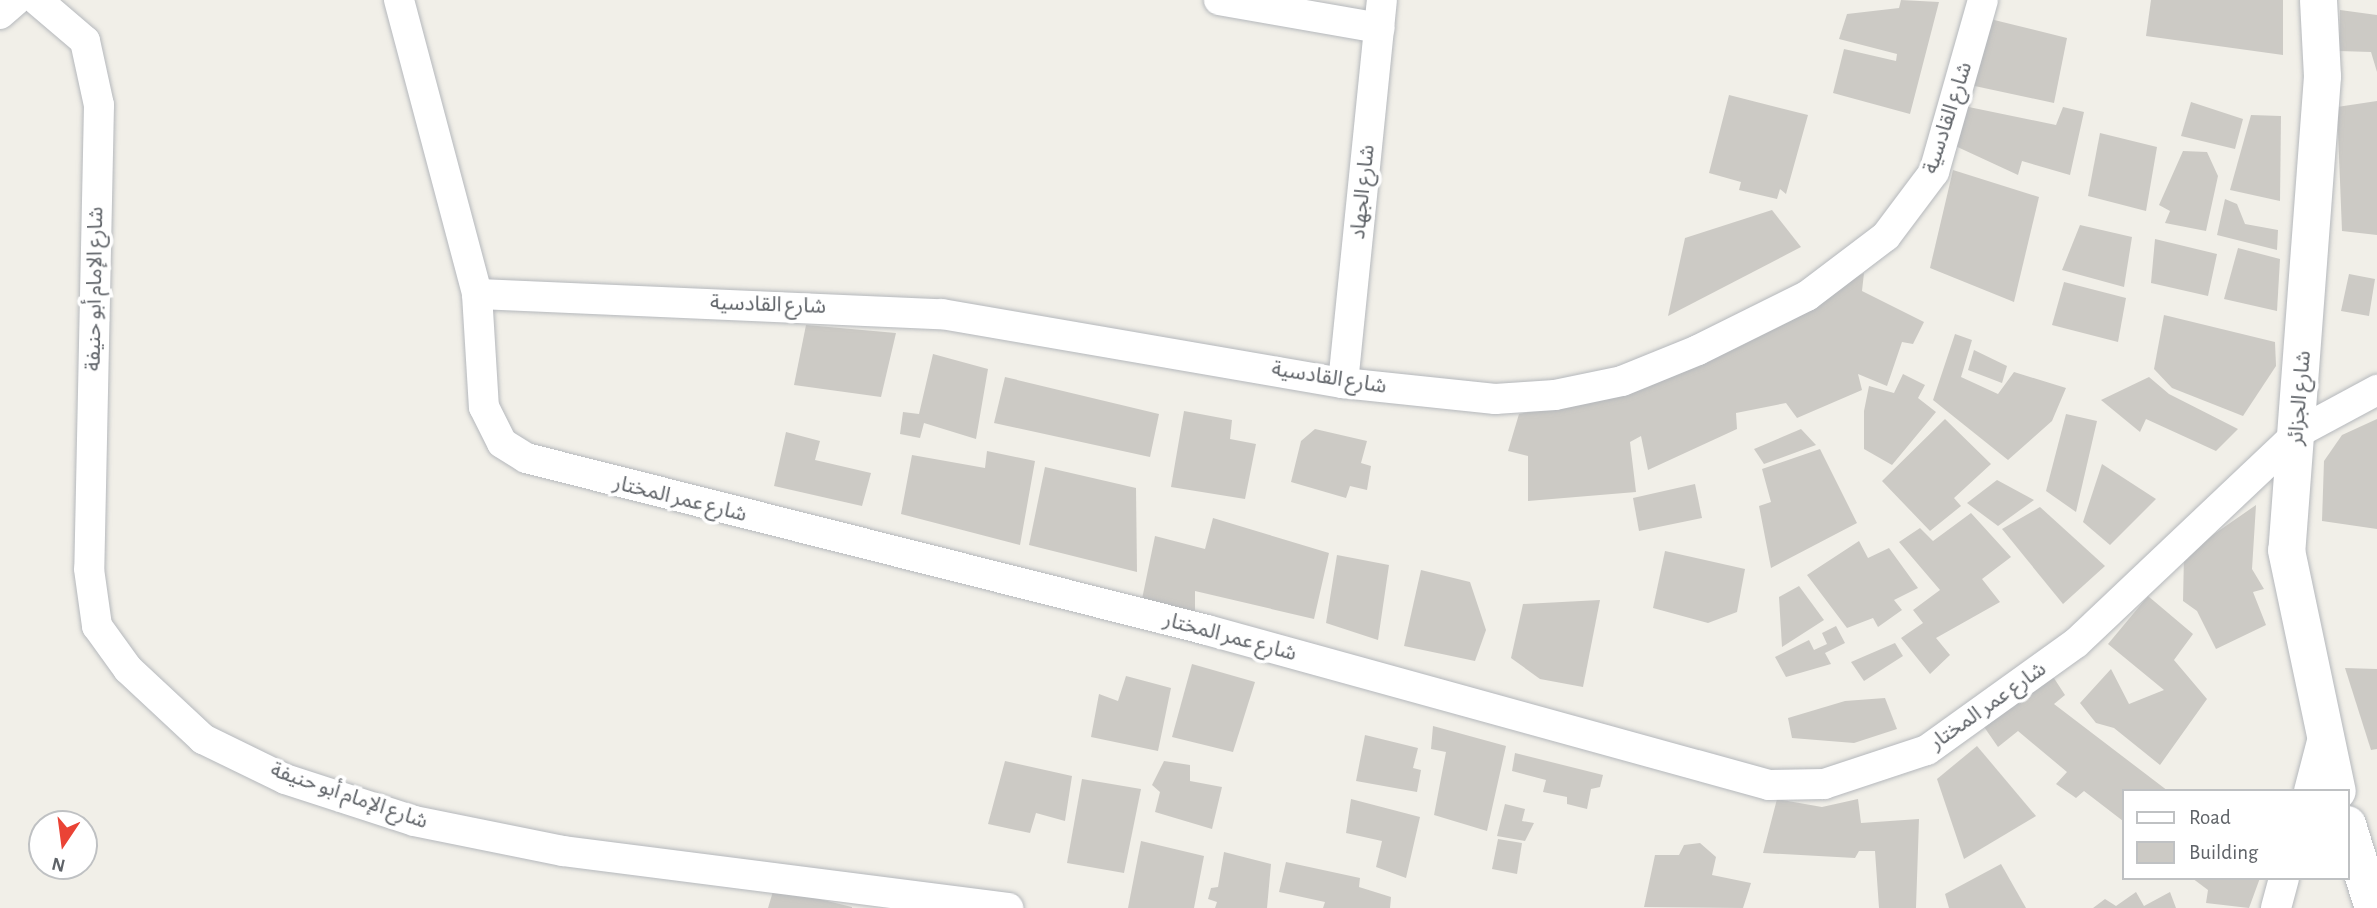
<!DOCTYPE html>
<html>
<head>
<meta charset="utf-8">
<style>
	body { margin:0 }
	#map { position:relative; width:2377px; height:908px; overflow:hidden; background:#f1efe8; font-family:"Alegreya Sans","Noto Sans Arabic",sans-serif }
	div>[style] { position:absolute }
	[style*='--x'] { left:calc(var(--x)*1px); top:calc(var(--y)*1px); width:calc(var(--w)*1px); rotate:calc(var(--a)*1deg) }
	.building>* { inset:0; background:#cccac5 }
	.roads { filter:drop-shadow(0 0 2px #b5b8bc) drop-shadow(0 0 2px #b5b8bc) }
	.minor>* { height:30px; margin:-15px; padding:0 15px; transform-origin:15px; border-radius:15px; background:#fff }
	.tertiary>* { height:37px; margin:-18.5px; padding:0 18.5px; transform-origin:18.5px; border-radius:18.5px; background:#fff }
	span { translate:-50% -50%; white-space:nowrap; text-align:center; line-height:1.15; -webkit-text-stroke:7px #fff; paint-order:stroke }
	.street-label { font-size:21px; color:#5f6368 }
	.legend { position:absolute; left:2122px; top:789px; width:228px; height:91px; box-sizing:border-box; background:#fff; border:2px solid #bfc1c3; margin:0; padding:9px 12px; list-style:none; font-size:21px; color:#5f6368 }
	.legend li { display:flex; align-items:center; gap:14px; height:35px }
	.legend b { width:35px; border:2px solid #bfc1c3 }
	.north { position:absolute; left:28px; top:810px; width:70px; height:70px; box-sizing:border-box; background:#fff; border:2px solid #bfc1c3; border-radius:50%; rotate:193deg; font-size:19px; font-weight:700; line-height:28px; text-align:center; color:#5f6368 }
	.north::after { content:''; display:block; margin:auto; width:24px; height:32px; background:#ea4335; clip-path:polygon(50% 0,100% 100%,50% 72%,0 100%) }
</style>
</head>
<body>
<div id="map">
	<div class="building">
		<div style="clip-path:polygon(1901px 0,1939px 2px,1910px 114px,1833px 93px,1844px 49px,1896px 61px,1897px 54px,1839px 39px,1847px 14px,1899px 8px)"></div>
		<div style="clip-path:polygon(2151px 0,2283px 0,2283px 55px,2146px 36px)"></div>
		<div style="clip-path:polygon(2340px 10px,2377px 15px,2377px 72px,2371px 52px,2339px 51px)"></div>
		<div style="clip-path:polygon(1986px 18px,2067px 38px,2054px 103px,1970px 85px)"></div>
		<div style="clip-path:polygon(1729px 95px,1808px 115px,1786px 194px,1780px 189px,1777px 199px,1739px 190px,1741px 182px,1709px 173px)"></div>
		<div style="clip-path:polygon(2377px 101px,2377px 235px,2342px 231px,2337px 107px)"></div>
		<div style="clip-path:polygon(2191px 102px,2243px 119px,2235px 149px,2181px 136px)"></div>
		<div style="clip-path:polygon(1959px 105px,2056px 125px,2063px 107px,2084px 112px,2070px 175px,2022px 161px,2018px 175px,1951px 144px)"></div>
		<div style="clip-path:polygon(2251px 115px,2281px 116px,2280px 201px,2230px 190px)"></div>
		<div style="clip-path:polygon(2100px 133px,2157px 147px,2146px 211px,2088px 196px)"></div>
		<div style="clip-path:polygon(2183px 151px,2207px 152px,2218px 176px,2206px 231px,2165px 223px,2170px 211px,2159px 205px)"></div>
		<div style="clip-path:polygon(1953px 170px,2039px 197px,2014px 302px,1930px 268px)"></div>
		<div style="clip-path:polygon(2225px 199px,2237px 204px,2245px 224px,2278px 230px,2277px 250px,2217px 235px)"></div>
		<div style="clip-path:polygon(1772px 210px,1801px 247px,1668px 316px,1685px 238px)"></div>
		<div style="clip-path:polygon(2080px 225px,2132px 237px,2124px 287px,2062px 270px)"></div>
		<div style="clip-path:polygon(2155px 239px,2217px 254px,2208px 296px,2151px 283px)"></div>
		<div style="clip-path:polygon(2238px 248px,2280px 259px,2277px 311px,2224px 299px)"></div>
		<div style="clip-path:polygon(1864px 273px,1862px 291px,1924px 322px,1913px 344px,1902px 342px,1887px 386px,1858px 374px,1862px 390px,1797px 418px,1786px 403px,1736px 413px,1737px 429px,1648px 470px,1641px 436px,1630px 442px,1636px 492px,1528px 501px,1528px 456px,1508px 451px,1519px 414px,1634px 389px)"></div>
		<div style="clip-path:polygon(2349px 274px,2375px 279px,2369px 316px,2341px 311px)"></div>
		<div style="clip-path:polygon(2064px 282px,2126px 298px,2118px 342px,2052px 325px)"></div>
		<div style="clip-path:polygon(2164px 315px,2275px 342px,2276px 366px,2243px 416px,2172px 388px,2154px 369px)"></div>
		<div style="clip-path:polygon(806px 325px,896px 333px,881px 397px,794px 385px)"></div>
		<div style="clip-path:polygon(1955px 334px,1972px 340px,1961px 377px,1998px 394px,2014px 372px,2066px 388px,2052px 421px,2008px 460px,1933px 400px)"></div>
		<div style="clip-path:polygon(1974px 350px,2007px 366px,2002px 383px,1968px 370px)"></div>
		<div style="clip-path:polygon(933px 354px,988px 369px,976px 439px,924px 423px,920px 438px,900px 434px,903px 412px,919px 414px)"></div>
		<div style="clip-path:polygon(1903px 374px,1925px 385px,1918px 398px,1936px 412px,1892px 465px,1864px 449px,1864px 411px,1869px 386px,1894px 393px)"></div>
		<div style="clip-path:polygon(1005px 377px,1159px 414px,1150px 457px,994px 423px)"></div>
		<div style="clip-path:polygon(2149px 377px,2169px 394px,2238px 429px,2216px 451px,2146px 419px,2140px 432px,2101px 400px)"></div>
		<div style="clip-path:polygon(1184px 411px,1232px 420px,1230px 439px,1256px 444px,1245px 499px,1171px 487px)"></div>
		<div style="clip-path:polygon(2066px 414px,2097px 421px,2076px 512px,2046px 491px)"></div>
		<div style="clip-path:polygon(1945px 419px,1991px 464px,1954px 498px,1961px 506px,1930px 531px,1882px 481px)"></div>
		<div style="clip-path:polygon(2377px 419px,2377px 529px,2322px 521px,2324px 461px,2342px 435px)"></div>
		<div style="clip-path:polygon(1315px 429px,1367px 441px,1361px 463px,1371px 466px,1367px 490px,1350px 486px,1346px 498px,1291px 482px,1301px 441px)"></div>
		<div style="clip-path:polygon(1801px 429px,1816px 445px,1764px 464px,1754px 449px)"></div>
		<div style="clip-path:polygon(786px 432px,820px 441px,815px 460px,871px 473px,862px 506px,774px 486px)"></div>
		<div style="clip-path:polygon(1820px 449px,1857px 523px,1771px 568px,1759px 506px,1771px 502px,1762px 469px)"></div>
		<div style="clip-path:polygon(987px 451px,1035px 461px,1020px 545px,901px 514px,912px 455px,985px 468px)"></div>
		<div style="clip-path:polygon(2102px 464px,2156px 499px,2110px 545px,2083px 522px)"></div>
		<div style="clip-path:polygon(1045px 467px,1136px 488px,1137px 572px,1029px 545px)"></div>
		<div style="clip-path:polygon(1997px 480px,2034px 500px,1998px 526px,1967px 503px)"></div>
		<div style="clip-path:polygon(1695px 484px,1702px 518px,1639px 531px,1633px 498px)"></div>
		<div style="clip-path:polygon(2256px 505px,2252px 569px,2264px 589px,2253px 592px,2266px 625px,2216px 649px,2197px 611px,2183px 601px,2184px 555px)"></div>
		<div style="clip-path:polygon(2040px 507px,2105px 566px,2063px 604px,2002px 529px)"></div>
		<div style="clip-path:polygon(1971px 513px,2011px 557px,1982px 579px,2000px 602px,1936px 638px,1950px 655px,1930px 674px,1901px 638px,1923px 623px,1913px 610px,1940px 590px,1899px 542px,1920px 528px,1933px 541px)"></div>
		<div style="clip-path:polygon(1213px 518px,1329px 553px,1314px 619px,1195px 591px,1195px 613px,1142px 599px,1155px 536px,1205px 549px)"></div>
		<div style="clip-path:polygon(1859px 541px,1868px 558px,1889px 548px,1918px 588px,1894px 600px,1902px 610px,1878px 627px,1873px 618px,1847px 628px,1807px 575px)"></div>
		<div style="clip-path:polygon(1665px 551px,1745px 569px,1737px 612px,1708px 623px,1653px 608px)"></div>
		<div style="clip-path:polygon(1337px 555px,1389px 565px,1378px 640px,1326px 623px)"></div>
		<div style="clip-path:polygon(1421px 570px,1470px 582px,1486px 630px,1475px 661px,1404px 646px)"></div>
		<div style="clip-path:polygon(1799px 586px,1824px 620px,1782px 647px,1779px 597px)"></div>
		<div style="clip-path:polygon(2148px 596px,2193px 634px,2174px 660px,2207px 699px,2160px 765px,2114px 728px,2096px 723px,2080px 703px,2111px 669px,2129px 704px,2164px 690px,2108px 644px)"></div>
		<div style="clip-path:polygon(1600px 600px,1583px 687px,1540px 679px,1511px 658px,1523px 604px)"></div>
		<div style="clip-path:polygon(1836px 626px,1845px 643px,1825px 653px,1831px 664px,1786px 677px,1775px 657px,1809px 640px,1814px 650px,1827px 644px,1822px 633px)"></div>
		<div style="clip-path:polygon(1895px 643px,1903px 656px,1864px 681px,1851px 662px)"></div>
		<div style="clip-path:polygon(1192px 664px,1255px 682px,1233px 752px,1172px 737px)"></div>
		<div style="clip-path:polygon(2345px 668px,2377px 669px,2377px 749px,2371px 750px)"></div>
		<div style="clip-path:polygon(2050px 672px,2065px 695px,2054px 704px,2168px 791px,2123px 791px,2123px 821px,2084px 791px,2076px 798px,2056px 784px,2067px 772px,2018px 731px,1998px 747px,1982px 724px)"></div>
		<div style="clip-path:polygon(1126px 676px,1171px 688px,1158px 751px,1091px 737px,1099px 694px,1118px 701px)"></div>
		<div style="clip-path:polygon(1885px 698px,1897px 729px,1854px 743px,1792px 738px,1788px 718px,1845px 701px)"></div>
		<div style="clip-path:polygon(1433px 726px,1506px 746px,1487px 831px,1434px 815px,1446px 752px,1431px 749px)"></div>
		<div style="clip-path:polygon(1365px 735px,1418px 748px,1413px 768px,1421px 770px,1417px 792px,1356px 781px)"></div>
		<div style="clip-path:polygon(1977px 746px,2036px 816px,1964px 859px,1937px 779px)"></div>
		<div style="clip-path:polygon(1515px 753px,1603px 775px,1600px 787px,1591px 789px,1587px 809px,1567px 804px,1567px 797px,1543px 792px,1546px 780px,1512px 771px)"></div>
		<div style="clip-path:polygon(1005px 761px,1072px 776px,1065px 821px,1036px 813px,1030px 833px,988px 824px)"></div>
		<div style="clip-path:polygon(1164px 761px,1190px 765px,1190px 781px,1222px 787px,1212px 829px,1155px 812px,1160px 792px,1152px 785px)"></div>
		<div style="clip-path:polygon(1082px 779px,1141px 789px,1124px 873px,1067px 863px)"></div>
		<div style="clip-path:polygon(1351px 799px,1420px 817px,1406px 878px,1376px 867px,1382px 841px,1346px 833px)"></div>
		<div style="clip-path:polygon(1777px 799px,1822px 807px,1858px 799px,1861px 823px,1919px 819px,1916px 908px,1879px 908px,1875px 851px,1859px 851px,1855px 858px,1763px 853px)"></div>
		<div style="clip-path:polygon(1505px 804px,1525px 809px,1522px 821px,1534px 823px,1525px 841px,1497px 836px)"></div>
		<div style="clip-path:polygon(1498px 839px,1522px 843px,1517px 874px,1492px 869px)"></div>
		<div style="clip-path:polygon(1141px 841px,1204px 856px,1194px 908px,1128px 908px)"></div>
		<div style="clip-path:polygon(1700px 843px,1716px 857px,1712px 875px,1751px 883px,1743px 908px,1644px 907px,1655px 855px,1679px 855px,1684px 845px)"></div>
		<div style="clip-path:polygon(1224px 852px,1271px 864px,1267px 908px,1215px 908px,1217px 902px,1208px 899px,1211px 888px,1218px 887px)"></div>
		<div style="clip-path:polygon(1286px 862px,1360px 878px,1359px 887px,1391px 897px,1390px 908px,1323px 908px,1325px 902px,1279px 892px)"></div>
		<div style="clip-path:polygon(2001px 864px,2026px 908px,1949px 908px,1945px 894px)"></div>
		<div style="clip-path:polygon(2192px 878px,2260px 878px,2249px 908px,2206px 903px,2208px 890px)"></div>
		<div style="clip-path:polygon(774px 888px,852px 907px,852px 908px,768px 908px)"></div>
		<div style="clip-path:polygon(2136px 892px,2144px 906px,2170px 892px,2176px 908px,2093px 908px,2105px 899px,2116px 906px)"></div>
	</div>
	<div class="roads">
		<div class="minor">
			<div style="--x:37;--y:0;--w:63;--a:40.5"></div>
			<div style="--x:85;--y:41;--w:66;--a:77.7"></div>
			<div style="--x:99;--y:105;--w:464;--a:91.2"></div>
			<div style="--x:89;--y:569;--w:58;--a:82"></div>
			<div style="--x:97;--y:626;--w:53;--a:54.2"></div>
			<div style="--x:128;--y:669;--w:103;--a:43"></div>
			<div style="--x:203;--y:739;--w:91;--a:26"></div>
			<div style="--x:285;--y:779;--w:136;--a:18"></div>
			<div style="--x:414;--y:821;--w:152;--a:11.4"></div>
			<div style="--x:563;--y:851;--w:449;--a:7.3"></div>
			<div style="--x:399;--y:0;--w:304;--a:75.1"></div>
			<div style="--x:477;--y:294;--w:113;--a:86.5"></div>
			<div style="--x:484;--y:407;--w:40;--a:63.4"></div>
			<div style="--x:502;--y:443;--w:28;--a:32"></div>
			<div style="--x:526;--y:458;--w:702;--a:14.17"></div>
			<div style="--x:1207;--y:630;--w:583;--a:15.42"></div>
			<div style="--x:1769;--y:785;--w:55;--a:-1"></div>
			<div style="--x:1824;--y:784;--w:108;--a:-18.3"></div>
			<div style="--x:1927;--y:750;--w:183;--a:-35.7"></div>
			<div style="--x:2076;--y:643;--w:307;--a:-43.4"></div>
			<div style="--x:2299;--y:432;--w:89;--a:-28.3"></div>
			<div style="--x:1219;--y:0;--w:163;--a:9.9"></div>
			<div style="--x:0;--y:14;--w:21;--a:-41"></div>
			<div style="--x:477;--y:294;--w:465;--a:2.5"></div>
			<div style="--x:942;--y:314;--w:407;--a:9.8"></div>
			<div style="--x:1343;--y:383;--w:153;--a:6"></div>
			<div style="--x:1495;--y:399;--w:60;--a:-3.8"></div>
			<div style="--x:1555;--y:395;--w:68;--a:-11.8"></div>
			<div style="--x:1622;--y:381;--w:82;--a:-22.2"></div>
			<div style="--x:1698;--y:350;--w:122;--a:-26.4"></div>
			<div style="--x:1807;--y:296;--w:99;--a:-37.2"></div>
			<div style="--x:1886;--y:236;--w:80;--a:-53.1"></div>
			<div style="--x:1934;--y:172;--w:179;--a:-74.1"></div>
			<div style="--x:1343;--y:383;--w:385;--a:-84.2"></div>
			<div style="--x:2309;--y:791;--w:52;--a:-75.4"></div>
			<div style="--x:2276;--y:908;--w:31;--a:-75"></div>
		</div>
		<div class="tertiary">
			<div style="--x:2318;--y:0;--w:76;--a:87"></div>
			<div style="--x:2322;--y:76;--w:475;--a:94.3"></div>
			<div style="--x:2286;--y:550;--w:246;--a:78.1"></div>
			<div style="--x:2347;--y:824;--w:88;--a:72.8"></div>
		</div>
	</div>
	<div class="street-label">
		<span style="left:1948px;top:118px;rotate:-72deg">شارع القادسية</span>
		<span style="left:1363px;top:192px;rotate:-84deg">شارع الجهاد</span>
		<span style="left:95px;top:289px;rotate:-89deg">شارع الإمام أبو حنيفة</span>
		<span style="left:768px;top:305px;rotate:2deg">شارع القادسية</span>
		<span style="left:1329px;top:378px;rotate:9deg">شارع القادسية</span>
		<span style="left:2300px;top:398px;rotate:-85deg">شارع الجزائر</span>
		<span style="left:680px;top:499px;rotate:14deg">شارع عمر المختار</span>
		<span style="left:1230px;top:637px;rotate:15deg">شارع عمر المختار</span>
		<span style="left:1988px;top:706px;rotate:-35deg">شارع عمر المختار</span>
		<span style="left:349px;top:796px;rotate:19deg">شارع الإمام أبو حنيفة</span>
	</div>
	<ul class="legend">
	<li><b style="height:9px;background:#fff"></b>Road</li>
	<li><b style="height:19px;background:#cccac5"></b>Building</li>
	</ul>
	<div class="north">N</div>
</div>
</body>
</html>
